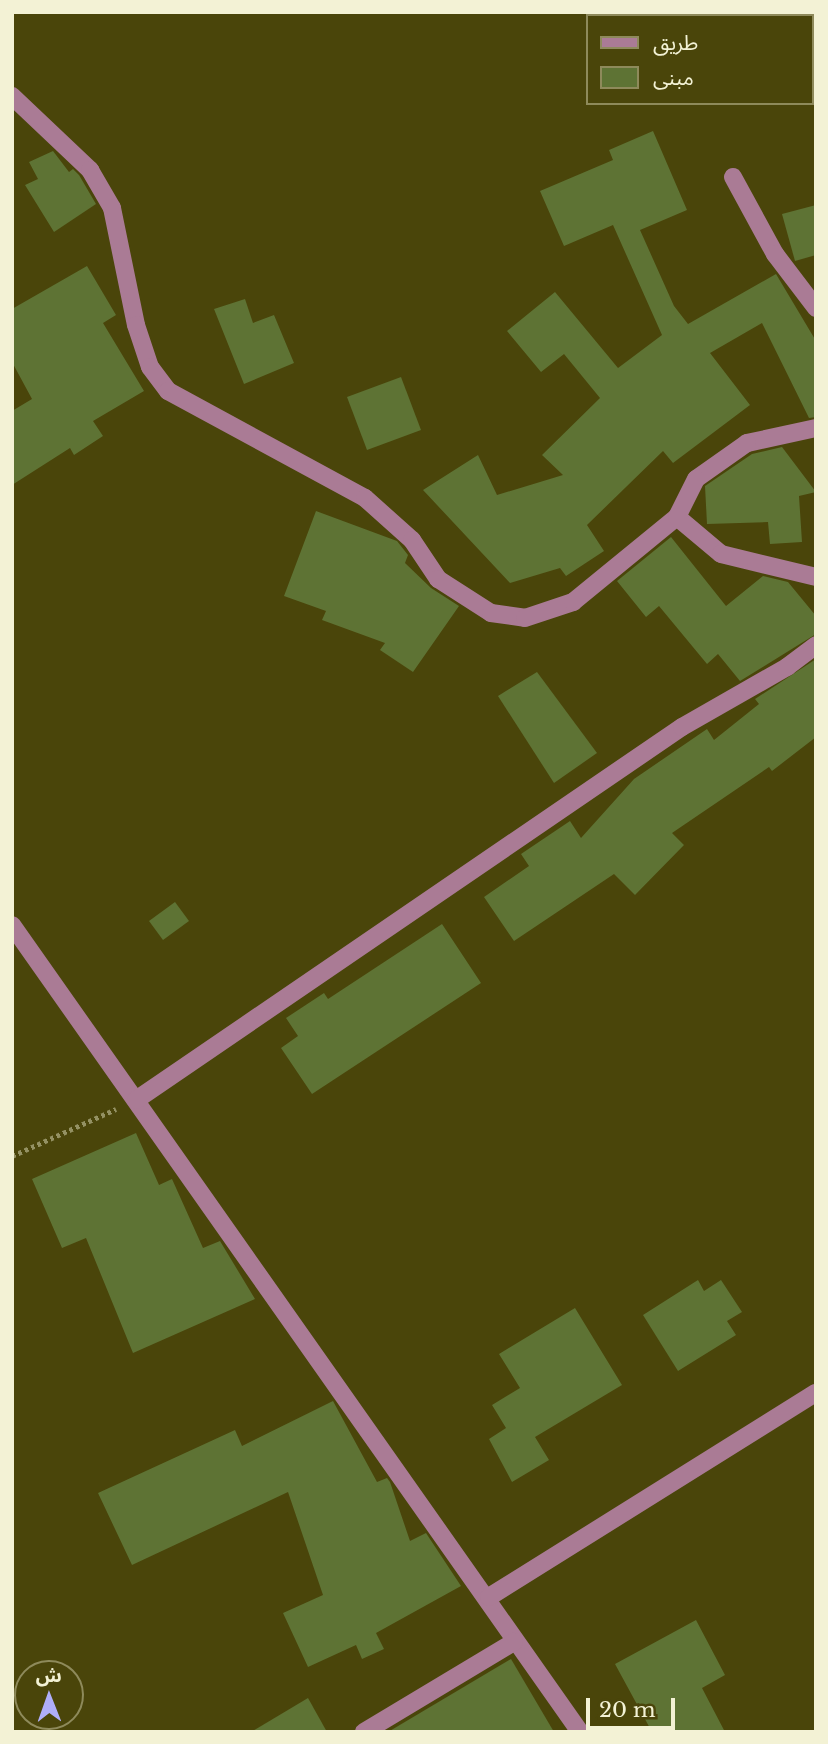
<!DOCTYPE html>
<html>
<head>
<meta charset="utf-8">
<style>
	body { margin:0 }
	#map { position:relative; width:828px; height:1744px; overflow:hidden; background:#4a450a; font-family:"Libre Baskerville","Noto Sans Arabic",serif }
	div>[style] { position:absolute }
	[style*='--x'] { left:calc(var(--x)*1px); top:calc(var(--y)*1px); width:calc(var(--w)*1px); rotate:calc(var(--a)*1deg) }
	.building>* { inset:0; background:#5e7334 }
	.path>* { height:4.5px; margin-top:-2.25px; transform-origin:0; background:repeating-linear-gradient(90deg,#949163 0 3.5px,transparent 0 7px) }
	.minor>* { height:18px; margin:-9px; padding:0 9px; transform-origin:9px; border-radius:9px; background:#aa7b95 }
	span { translate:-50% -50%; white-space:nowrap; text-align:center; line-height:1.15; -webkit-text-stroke:6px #4a450a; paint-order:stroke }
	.frame { position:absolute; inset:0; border:14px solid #f3f2d5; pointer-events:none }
	.legend { position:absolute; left:586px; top:14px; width:228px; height:91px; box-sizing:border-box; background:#4a450a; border:2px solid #8e8a5b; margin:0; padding:9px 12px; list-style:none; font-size:21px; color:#f3f2d5 }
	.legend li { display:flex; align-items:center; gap:14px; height:35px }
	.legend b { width:35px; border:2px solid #8e8a5b }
	.north { position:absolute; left:14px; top:1660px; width:70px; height:70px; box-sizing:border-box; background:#4a450a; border:2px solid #8e8a5b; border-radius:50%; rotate:359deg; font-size:19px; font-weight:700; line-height:28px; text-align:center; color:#f3f2d5 }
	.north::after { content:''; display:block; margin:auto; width:24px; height:32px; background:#afaefa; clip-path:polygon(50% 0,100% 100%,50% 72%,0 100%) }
	.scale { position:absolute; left:586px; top:1698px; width:89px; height:32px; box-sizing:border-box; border:4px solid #f3f2d5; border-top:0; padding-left:9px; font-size:21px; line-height:24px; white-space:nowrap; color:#f3f2d5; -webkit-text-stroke:5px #4a450a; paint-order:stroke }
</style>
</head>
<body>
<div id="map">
	<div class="building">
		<div style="clip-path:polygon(653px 131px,687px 210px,640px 230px,674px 306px,688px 324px,776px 274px,816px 341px,816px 417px,809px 418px,762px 323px,710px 353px,750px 405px,673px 463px,663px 451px,587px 525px,604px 551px,566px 576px,560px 568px,510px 583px,423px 490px,478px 455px,497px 495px,563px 475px,542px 455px,600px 398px,564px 354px,541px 372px,507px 331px,555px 292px,618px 368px,662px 335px,613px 225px,564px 246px,540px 191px,613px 160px,609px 150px)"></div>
		<div style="clip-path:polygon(53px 151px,69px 172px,73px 169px,79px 175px,96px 204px,54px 232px,25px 185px,38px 179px,29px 162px)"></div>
		<div style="clip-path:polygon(816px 205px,816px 255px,795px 261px,782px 214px)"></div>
		<div style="clip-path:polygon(87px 266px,116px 315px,103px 323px,144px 391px,93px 421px,103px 436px,74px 455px,70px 448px,12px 485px,12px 411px,32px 399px,12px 362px,12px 309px)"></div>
		<div style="clip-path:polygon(245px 299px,253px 323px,274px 315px,294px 363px,244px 384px,214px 309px)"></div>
		<div style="clip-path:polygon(401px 377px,421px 430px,367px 450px,347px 397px)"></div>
		<div style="clip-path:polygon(782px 447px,816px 492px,799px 496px,802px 542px,770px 544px,768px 522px,707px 524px,705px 486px,752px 454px)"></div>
		<div style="clip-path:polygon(316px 511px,397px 541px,408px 555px,405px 563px,431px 588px,459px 606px,413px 672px,380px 650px,385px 643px,322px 620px,326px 611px,284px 596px)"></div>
		<div style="clip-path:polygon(671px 537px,726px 606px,763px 576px,788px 582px,816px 616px,816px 634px,740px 681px,718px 654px,707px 664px,659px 606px,646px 617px,617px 581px)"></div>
		<div style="clip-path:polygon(816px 659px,816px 737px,772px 771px,769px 767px,672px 833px,684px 845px,635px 895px,614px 874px,514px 941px,484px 897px,529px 866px,521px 854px,570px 821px,581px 838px,634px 779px,707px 729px,714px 740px,759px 704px,755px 699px)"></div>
		<div style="clip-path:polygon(537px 672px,597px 753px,554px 783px,498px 696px)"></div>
		<div style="clip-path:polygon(175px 902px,189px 921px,163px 940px,149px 921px)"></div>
		<div style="clip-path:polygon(442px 924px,481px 983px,312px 1094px,281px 1048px,298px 1036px,286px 1018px,324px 993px,328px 999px)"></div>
		<div style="clip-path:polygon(136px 1133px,159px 1185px,172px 1179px,203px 1248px,220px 1241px,255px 1299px,133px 1353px,86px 1238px,62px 1248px,32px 1179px)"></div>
		<div style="clip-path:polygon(698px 1280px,704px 1291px,721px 1280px,742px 1312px,727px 1321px,736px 1335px,678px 1371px,643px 1315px)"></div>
		<div style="clip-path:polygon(575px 1308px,622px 1385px,535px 1437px,549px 1460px,512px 1482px,489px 1439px,506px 1428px,492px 1405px,520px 1388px,499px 1354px)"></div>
		<div style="clip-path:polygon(333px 1401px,377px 1482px,387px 1478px,390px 1482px,410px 1541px,426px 1533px,461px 1586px,376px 1633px,384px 1649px,362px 1659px,356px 1645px,308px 1667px,283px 1613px,323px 1595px,288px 1492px,132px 1565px,98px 1493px,235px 1430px,242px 1446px)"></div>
		<div style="clip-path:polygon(696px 1620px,725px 1675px,702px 1688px,725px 1732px,652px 1732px,615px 1664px)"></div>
		<div style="clip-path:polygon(511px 1659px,554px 1732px,388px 1732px)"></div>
		<div style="clip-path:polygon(308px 1698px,327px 1732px,251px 1732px)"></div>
	</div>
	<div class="path">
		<div style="--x:12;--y:1156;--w:114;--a:-24.3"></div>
	</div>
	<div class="minor">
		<div style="--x:12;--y:96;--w:108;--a:43.5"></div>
		<div style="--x:90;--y:170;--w:44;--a:59.9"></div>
		<div style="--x:112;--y:208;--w:119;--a:78.4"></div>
		<div style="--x:136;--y:325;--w:44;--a:71.6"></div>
		<div style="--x:150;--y:367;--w:30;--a:53"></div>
		<div style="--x:168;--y:391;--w:224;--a:28.5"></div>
		<div style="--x:365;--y:498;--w:63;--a:41.8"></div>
		<div style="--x:412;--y:540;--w:47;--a:56.3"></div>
		<div style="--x:438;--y:579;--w:63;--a:32.7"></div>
		<div style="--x:491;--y:613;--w:34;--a:8"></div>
		<div style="--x:525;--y:618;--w:51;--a:-18.4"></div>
		<div style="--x:573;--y:602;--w:134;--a:-39.3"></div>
		<div style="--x:733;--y:177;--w:88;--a:61.4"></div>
		<div style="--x:775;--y:254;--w:68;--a:52.8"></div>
		<div style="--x:816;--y:428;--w:71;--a:167.7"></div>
		<div style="--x:747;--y:443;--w:62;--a:144.8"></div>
		<div style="--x:696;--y:479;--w:42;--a:116.6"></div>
		<div style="--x:677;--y:517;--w:57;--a:40.1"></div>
		<div style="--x:721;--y:554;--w:98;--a:13.6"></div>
		<div style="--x:12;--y:925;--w:987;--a:54.86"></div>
		<div style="--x:136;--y:1100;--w:661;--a:-34.34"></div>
		<div style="--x:682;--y:727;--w:121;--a:-29.7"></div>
		<div style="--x:787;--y:667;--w:36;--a:-37"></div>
		<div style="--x:489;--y:1597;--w:385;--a:-32"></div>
		<div style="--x:364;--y:1732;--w:175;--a:-31"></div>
	</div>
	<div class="frame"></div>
	<ul class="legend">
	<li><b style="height:9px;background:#aa7b95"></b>طريق</li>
	<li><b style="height:19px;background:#5e7334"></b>مبنى</li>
	</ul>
	<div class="north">ش</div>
	<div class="scale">20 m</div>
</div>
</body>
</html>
